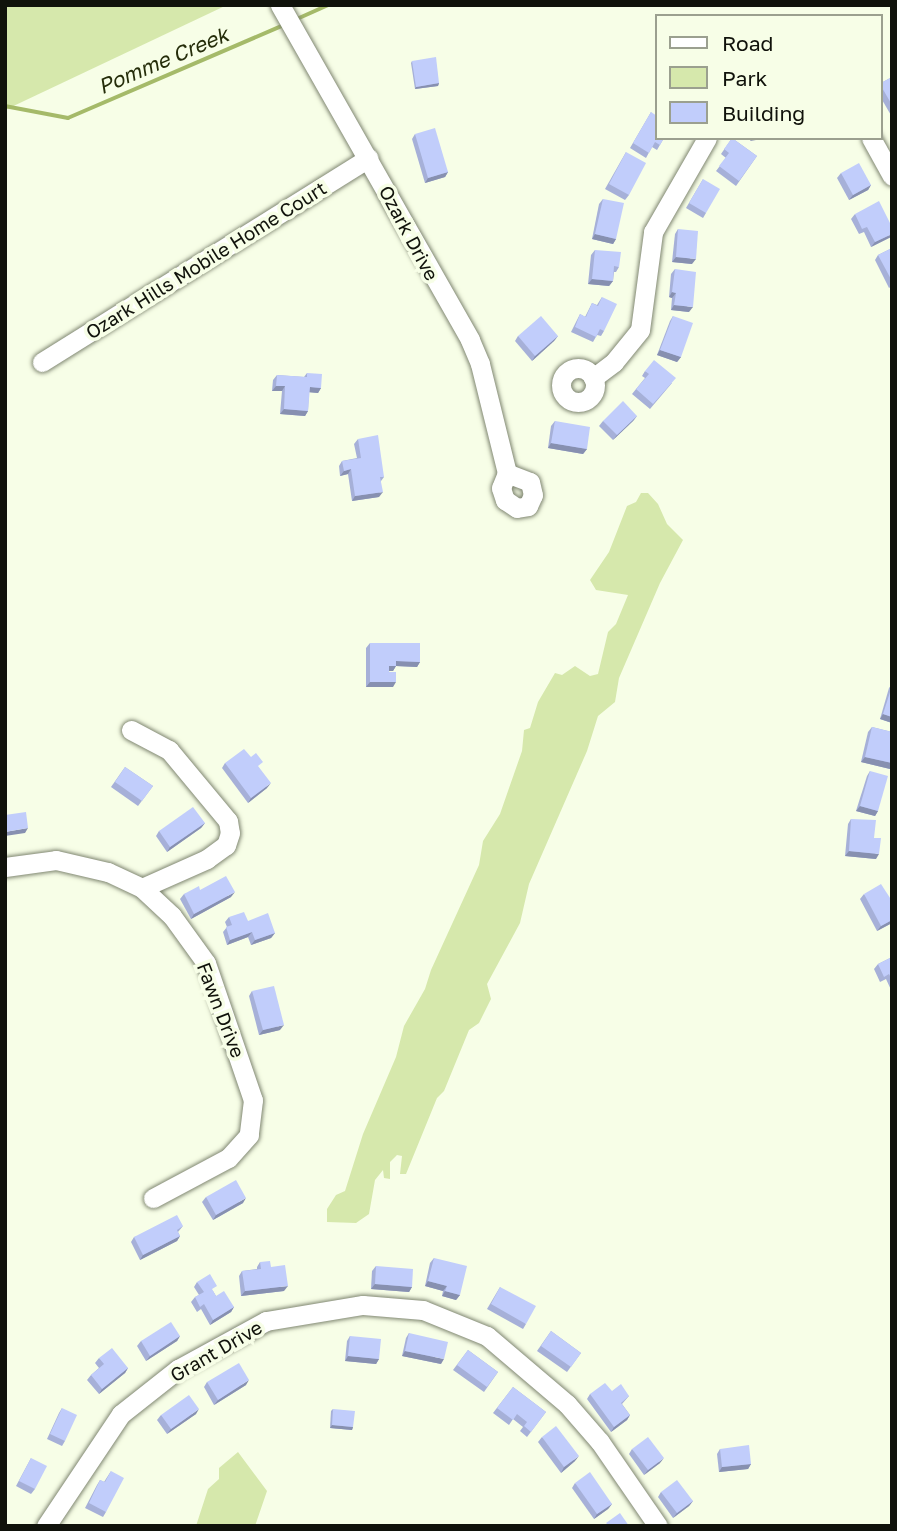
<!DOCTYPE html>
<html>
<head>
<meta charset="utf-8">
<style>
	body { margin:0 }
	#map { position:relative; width:897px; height:1531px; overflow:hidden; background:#f7fee7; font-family:"Golos Text",sans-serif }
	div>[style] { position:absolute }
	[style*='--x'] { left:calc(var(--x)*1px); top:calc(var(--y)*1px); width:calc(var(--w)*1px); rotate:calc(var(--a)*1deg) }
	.green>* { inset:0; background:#d6e8ac }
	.stream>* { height:3.5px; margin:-1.75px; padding:0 1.75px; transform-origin:1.75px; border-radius:1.75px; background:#a5ba69 }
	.roads { filter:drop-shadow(0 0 2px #808772) drop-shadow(0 0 2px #808772) }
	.minor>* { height:19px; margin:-9.5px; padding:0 9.5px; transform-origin:9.5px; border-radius:9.5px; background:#fff }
	.minor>.ring { margin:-9.5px; padding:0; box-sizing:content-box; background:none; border:19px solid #fff; border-radius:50% }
	.wall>* { inset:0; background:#a6b0d8 }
	.shaded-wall>* { inset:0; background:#8790b0 }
	.building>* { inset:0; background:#c1cdfb }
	span { translate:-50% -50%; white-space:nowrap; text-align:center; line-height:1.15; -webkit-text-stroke:7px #f7fee7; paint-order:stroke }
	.street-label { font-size:19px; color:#10120b }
	.water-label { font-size:21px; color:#252d0a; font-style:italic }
	.frame { position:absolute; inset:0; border:7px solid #10120b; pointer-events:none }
	.legend { position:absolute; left:655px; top:14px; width:228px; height:126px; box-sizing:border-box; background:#f7fee7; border:2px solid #9ba08f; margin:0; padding:9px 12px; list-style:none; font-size:21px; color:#10120b }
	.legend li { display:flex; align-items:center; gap:14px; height:35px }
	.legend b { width:35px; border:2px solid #9ba08f }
</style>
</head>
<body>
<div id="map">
	<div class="green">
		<div style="clip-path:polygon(5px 5px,227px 5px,5px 110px)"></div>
		<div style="clip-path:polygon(641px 493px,648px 493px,658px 504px,667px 524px,683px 540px,660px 583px,619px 678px,615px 702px,598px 716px,587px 751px,529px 884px,520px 923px,487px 984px,491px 999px,479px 1023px,469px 1030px,444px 1091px,437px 1098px,406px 1174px,400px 1174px,402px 1156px,397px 1155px,390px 1162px,390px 1179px,384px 1178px,383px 1170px,375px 1180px,369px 1214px,356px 1223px,327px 1222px,327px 1209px,336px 1195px,345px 1191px,363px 1134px,396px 1057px,404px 1026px,425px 989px,431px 970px,479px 865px,483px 841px,500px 814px,522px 751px,524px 730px,530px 728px,538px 702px,555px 673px,562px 675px,575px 666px,590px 676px,598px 674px,608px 632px,616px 624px,628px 595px,596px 590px,590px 580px,609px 552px,627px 506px,636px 502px)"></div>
		<div style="clip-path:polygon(238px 1452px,267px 1491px,255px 1526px,196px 1526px,208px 1489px,219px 1479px,219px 1468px)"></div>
	</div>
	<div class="stream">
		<div style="--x:297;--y:19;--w:35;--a:-24"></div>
		<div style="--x:5;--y:106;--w:64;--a:10.8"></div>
		<div style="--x:68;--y:118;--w:235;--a:-23.3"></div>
	</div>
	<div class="roads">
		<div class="minor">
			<div style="--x:280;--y:5;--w:385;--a:60.4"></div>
			<div style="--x:470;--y:340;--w:26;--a:67"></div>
			<div style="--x:480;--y:364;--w:112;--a:76.1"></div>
			<div style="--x:507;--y:473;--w:16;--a:112"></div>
			<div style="--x:501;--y:488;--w:13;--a:72"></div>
			<div style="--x:505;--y:500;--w:14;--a:34"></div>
			<div style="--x:517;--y:508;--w:11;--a:-10"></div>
			<div style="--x:528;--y:506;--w:12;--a:-66"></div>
			<div style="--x:533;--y:495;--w:13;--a:-103"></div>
			<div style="--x:530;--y:482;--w:25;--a:-159"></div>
			<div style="--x:871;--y:138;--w:43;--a:61.1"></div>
			<div style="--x:42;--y:362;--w:385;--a:-32"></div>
			<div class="ring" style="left:561px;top:368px;width:15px;height:15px"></div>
			<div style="--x:593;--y:378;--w:26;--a:-37"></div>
			<div style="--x:614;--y:362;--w:41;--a:-50.9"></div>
			<div style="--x:640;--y:330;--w:99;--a:-82.4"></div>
			<div style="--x:653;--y:232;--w:108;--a:-60.1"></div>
			<div style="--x:131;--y:730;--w:43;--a:27.8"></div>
			<div style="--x:169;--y:750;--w:92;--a:50.3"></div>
			<div style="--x:228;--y:821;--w:12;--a:81"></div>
			<div style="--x:230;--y:833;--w:13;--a:108"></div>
			<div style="--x:226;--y:845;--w:24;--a:144"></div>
			<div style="--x:207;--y:859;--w:71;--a:156"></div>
			<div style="--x:5;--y:867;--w:51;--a:-7.8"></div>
			<div style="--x:56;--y:860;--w:53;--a:13"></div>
			<div style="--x:108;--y:872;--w:38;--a:25"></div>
			<div style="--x:142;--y:888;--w:41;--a:43"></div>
			<div style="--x:172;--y:916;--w:58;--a:54.1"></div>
			<div style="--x:206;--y:963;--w:145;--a:71.1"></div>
			<div style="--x:253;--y:1100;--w:35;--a:97"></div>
			<div style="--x:249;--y:1135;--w:31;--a:132"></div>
			<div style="--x:228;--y:1158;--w:85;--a:151.9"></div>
			<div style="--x:46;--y:1526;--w:135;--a:-56.2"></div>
			<div style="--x:121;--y:1414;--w:73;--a:-38.3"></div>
			<div style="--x:178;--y:1369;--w:100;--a:-28.6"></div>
			<div style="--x:266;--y:1321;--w:98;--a:-9.4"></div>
			<div style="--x:363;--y:1305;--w:60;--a:4.8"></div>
			<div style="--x:423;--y:1310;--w:69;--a:22.1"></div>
			<div style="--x:487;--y:1336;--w:105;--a:40.4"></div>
			<div style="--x:567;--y:1404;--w:50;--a:49"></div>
			<div style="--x:600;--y:1442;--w:102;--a:55.4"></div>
		</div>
	</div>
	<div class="wall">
		<div style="clip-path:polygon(412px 61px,439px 83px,438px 86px,415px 89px,411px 63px)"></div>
		<div style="clip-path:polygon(892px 77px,892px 117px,881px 98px,881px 83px)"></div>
		<div style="clip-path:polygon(651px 112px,664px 138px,657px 150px,652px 147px,646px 158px,630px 148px)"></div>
		<div style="clip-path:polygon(415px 134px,448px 172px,445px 177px,425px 183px,412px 139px)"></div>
		<div style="clip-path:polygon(732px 138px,757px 156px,736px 186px,716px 171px,726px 158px,721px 154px)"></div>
		<div style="clip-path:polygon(626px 152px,629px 195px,625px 200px,605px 189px)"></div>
		<div style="clip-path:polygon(841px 173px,871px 185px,868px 190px,849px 200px,837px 178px)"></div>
		<div style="clip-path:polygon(703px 179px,706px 213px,703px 218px,686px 208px)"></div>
		<div style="clip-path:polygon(603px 199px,616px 239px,613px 244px,592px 239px,599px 204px)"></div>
		<div style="clip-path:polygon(855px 214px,891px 237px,871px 247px,864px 232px,859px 234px,851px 219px)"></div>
		<div style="clip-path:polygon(678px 229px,692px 264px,672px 262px,675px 234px)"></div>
		<div style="clip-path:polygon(892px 248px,892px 286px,889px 288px,875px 260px,878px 255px)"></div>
		<div style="clip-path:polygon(595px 250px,619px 267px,616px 272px,614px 272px,613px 281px,609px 286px,588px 284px,591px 255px)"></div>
		<div style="clip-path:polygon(675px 269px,689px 312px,671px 310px,672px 298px,669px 297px,671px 274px)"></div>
		<div style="clip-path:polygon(602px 297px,604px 331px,601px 336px,597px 335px,593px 342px,571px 332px,580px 314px,585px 317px,592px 303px,597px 305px)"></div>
		<div style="clip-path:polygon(673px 316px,681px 357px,677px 362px,657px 355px,670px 321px)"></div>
		<div style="clip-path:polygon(518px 336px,558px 336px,554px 341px,532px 361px,515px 341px)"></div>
		<div style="clip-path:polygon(645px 371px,672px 383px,650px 409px,632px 394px,645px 378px,642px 376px)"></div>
		<div style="clip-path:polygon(307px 373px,321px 388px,318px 393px,309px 392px,308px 411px,305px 416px,280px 414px,282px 391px,272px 391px,273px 380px,277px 375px,304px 377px)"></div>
		<div style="clip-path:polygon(637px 416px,633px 421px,613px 440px,599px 426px,603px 421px)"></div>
		<div style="clip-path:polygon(555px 421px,587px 449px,583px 454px,548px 448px,551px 426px)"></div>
		<div style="clip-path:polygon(358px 439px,384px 477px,381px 481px,379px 497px,352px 501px,348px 474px,340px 476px,339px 466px,342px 461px,357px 458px,354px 444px)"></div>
		<div style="clip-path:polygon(370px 643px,420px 662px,417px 667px,396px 666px,393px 671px,389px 671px,393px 687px,366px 687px,366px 648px)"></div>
		<div style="clip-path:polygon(892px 684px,892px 723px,880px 719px,889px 688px)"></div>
		<div style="clip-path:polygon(872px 727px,892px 732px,892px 767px,890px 769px,861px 762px,868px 732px)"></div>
		<div style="clip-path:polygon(225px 763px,259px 768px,267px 788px,248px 803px,222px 768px)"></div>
		<div style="clip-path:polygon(125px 767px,153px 786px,138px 806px,111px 787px)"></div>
		<div style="clip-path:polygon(870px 771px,878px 811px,875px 816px,856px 811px,867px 776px)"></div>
		<div style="clip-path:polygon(851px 819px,874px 838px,876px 859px,845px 856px,848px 824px)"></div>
		<div style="clip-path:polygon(205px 823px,201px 828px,167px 852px,156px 836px,159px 831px)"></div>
		<div style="clip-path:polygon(200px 890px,231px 897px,191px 919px,180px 899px,184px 894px)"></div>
		<div style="clip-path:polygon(864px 894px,892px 923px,877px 931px,860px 899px)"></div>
		<div style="clip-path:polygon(229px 917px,248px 921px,275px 933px,271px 938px,251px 945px,248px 937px,227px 945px,223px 932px,227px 927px,225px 922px)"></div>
		<div style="clip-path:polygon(892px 957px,892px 992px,886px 979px,880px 982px,874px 969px,878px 964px)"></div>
		<div style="clip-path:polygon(252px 991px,280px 1030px,259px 1035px,249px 996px)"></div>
		<div style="clip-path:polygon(206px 1197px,243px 1203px,213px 1220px,202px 1202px)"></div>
		<div style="clip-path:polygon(183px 1226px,178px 1232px,180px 1236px,177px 1241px,140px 1260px,131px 1242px,134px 1237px)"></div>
		<div style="clip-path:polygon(434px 1258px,460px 1295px,456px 1300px,442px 1296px,443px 1291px,425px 1286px,430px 1263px)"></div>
		<div style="clip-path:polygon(260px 1262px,284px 1291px,241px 1296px,239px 1276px,242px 1271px,257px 1269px,257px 1267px)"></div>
		<div style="clip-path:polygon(376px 1266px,412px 1287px,409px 1292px,371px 1289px,372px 1271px)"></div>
		<div style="clip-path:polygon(197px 1282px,213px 1291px,216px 1296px,234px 1307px,231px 1312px,210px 1325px,201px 1309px,197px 1312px,191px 1302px,195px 1297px,199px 1295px,194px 1287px)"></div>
		<div style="clip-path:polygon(500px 1287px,526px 1324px,523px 1329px,487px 1309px)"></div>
		<div style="clip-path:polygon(551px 1331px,581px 1353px,567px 1372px,537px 1351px)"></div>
		<div style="clip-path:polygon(409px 1333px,441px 1364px,402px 1356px,406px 1338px)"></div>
		<div style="clip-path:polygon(180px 1336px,177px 1341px,146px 1361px,137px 1346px,141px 1341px)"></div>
		<div style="clip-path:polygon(350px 1336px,379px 1359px,376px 1364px,345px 1361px,347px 1341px)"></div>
		<div style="clip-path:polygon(468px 1350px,498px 1372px,484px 1392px,453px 1370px)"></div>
		<div style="clip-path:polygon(99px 1358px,128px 1368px,125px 1373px,99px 1394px,87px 1380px,91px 1375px,99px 1368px,95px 1363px)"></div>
		<div style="clip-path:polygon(207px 1382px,246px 1385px,214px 1405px,204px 1387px)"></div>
		<div style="clip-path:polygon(513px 1387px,546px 1412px,527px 1437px,520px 1431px,523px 1427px,513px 1419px,509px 1425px,493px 1413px)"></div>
		<div style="clip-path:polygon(612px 1391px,629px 1396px,622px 1404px,630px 1415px,627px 1420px,611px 1432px,587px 1399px,590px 1394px)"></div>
		<div style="clip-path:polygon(62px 1408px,65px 1441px,62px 1446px,47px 1439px,59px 1413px)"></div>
		<div style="clip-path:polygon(333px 1409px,353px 1427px,352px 1430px,330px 1428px,331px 1411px)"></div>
		<div style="clip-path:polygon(196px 1414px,167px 1434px,157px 1420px,161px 1415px)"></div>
		<div style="clip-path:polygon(542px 1437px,575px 1461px,561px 1473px,538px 1442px)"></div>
		<div style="clip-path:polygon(632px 1449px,660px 1463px,644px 1475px,629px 1454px)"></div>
		<div style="clip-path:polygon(720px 1449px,751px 1464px,748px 1469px,719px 1472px,717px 1454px)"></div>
		<div style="clip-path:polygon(31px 1458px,35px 1489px,31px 1494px,16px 1486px)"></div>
		<div style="clip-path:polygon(111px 1471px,106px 1512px,103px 1517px,85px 1508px,97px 1485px,100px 1480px,104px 1482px)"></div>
		<div style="clip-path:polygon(575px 1483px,612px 1504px,608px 1509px,594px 1519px,572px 1488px)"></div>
		<div style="clip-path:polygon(661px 1492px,693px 1501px,689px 1506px,673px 1518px,658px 1497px)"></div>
	</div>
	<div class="shaded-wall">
		<div style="clip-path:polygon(439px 83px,438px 86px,415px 89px,416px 87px)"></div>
		<div style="clip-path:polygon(752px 138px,768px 138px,750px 141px)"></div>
		<div style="clip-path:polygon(448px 172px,445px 177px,425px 183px,428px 178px)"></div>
		<div style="clip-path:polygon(871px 185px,868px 190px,849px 200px,853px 195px)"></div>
		<div style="clip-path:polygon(595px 234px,616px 239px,613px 244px,592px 239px)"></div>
		<div style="clip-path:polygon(892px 234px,891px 237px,871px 247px,875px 242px)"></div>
		<div style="clip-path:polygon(676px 257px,696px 259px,692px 264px,672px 262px)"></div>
		<div style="clip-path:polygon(592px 279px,613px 281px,609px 286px,588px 284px)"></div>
		<div style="clip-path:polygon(672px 292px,676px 293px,672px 298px,669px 297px)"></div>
		<div style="clip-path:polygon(674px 305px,693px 307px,689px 312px,671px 310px)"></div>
		<div style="clip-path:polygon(558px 336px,554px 341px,532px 361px,535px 356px)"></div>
		<div style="clip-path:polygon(660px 350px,681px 357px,677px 362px,657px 355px)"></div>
		<div style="clip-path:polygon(276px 386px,285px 386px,282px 391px,272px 391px)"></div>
		<div style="clip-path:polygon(310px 387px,321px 388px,318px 393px,306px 392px)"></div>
		<div style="clip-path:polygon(284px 409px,308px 411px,305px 416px,280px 414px)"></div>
		<div style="clip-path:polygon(637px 416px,633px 421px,613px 440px,617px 435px)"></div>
		<div style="clip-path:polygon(551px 443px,587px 449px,583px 454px,548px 448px)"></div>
		<div style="clip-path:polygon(351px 469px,348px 474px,340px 476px,344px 471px)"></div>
		<div style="clip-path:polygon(383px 492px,379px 497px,352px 501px,355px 496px)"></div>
		<div style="clip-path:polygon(396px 661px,420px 662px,417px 667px,396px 666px,393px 671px,386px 671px,389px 666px)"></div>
		<div style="clip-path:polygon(370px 682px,396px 682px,393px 687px,366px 687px)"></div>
		<div style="clip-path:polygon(883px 714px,892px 717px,892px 723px,880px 719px)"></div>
		<div style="clip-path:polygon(865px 757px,892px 763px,892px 767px,890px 769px,861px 762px)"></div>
		<div style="clip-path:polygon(271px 783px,267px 788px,248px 803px,251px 798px)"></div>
		<div style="clip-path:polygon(860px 806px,878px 811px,875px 816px,856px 811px)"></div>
		<div style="clip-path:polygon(205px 823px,201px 828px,167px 852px,170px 847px)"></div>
		<div style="clip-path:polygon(28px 828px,25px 833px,5px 836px,5px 832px)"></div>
		<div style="clip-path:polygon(849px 851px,879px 854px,876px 859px,845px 856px)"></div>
		<div style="clip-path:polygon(235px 892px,231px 897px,191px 919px,194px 914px)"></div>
		<div style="clip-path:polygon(892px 920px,892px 923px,877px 931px,881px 926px)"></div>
		<div style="clip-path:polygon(252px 932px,248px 937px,227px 945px,230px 940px)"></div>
		<div style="clip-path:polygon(275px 933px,271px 938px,251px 945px,255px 940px)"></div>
		<div style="clip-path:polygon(284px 1025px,280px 1030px,259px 1035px,263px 1030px)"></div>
		<div style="clip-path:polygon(246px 1198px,243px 1203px,213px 1220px,216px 1215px)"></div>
		<div style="clip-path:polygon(180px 1236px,177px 1241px,140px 1260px,143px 1255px)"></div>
		<div style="clip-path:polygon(428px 1281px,447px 1286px,443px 1291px,425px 1286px)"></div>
		<div style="clip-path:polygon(375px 1284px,412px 1287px,409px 1292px,371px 1289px)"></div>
		<div style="clip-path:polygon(288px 1286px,284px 1291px,241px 1296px,245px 1291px)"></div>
		<div style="clip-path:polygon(445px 1291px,460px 1295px,456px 1300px,442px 1296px)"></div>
		<div style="clip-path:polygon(234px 1307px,231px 1312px,210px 1325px,213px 1320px)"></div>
		<div style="clip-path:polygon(180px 1336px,177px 1341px,146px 1361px,150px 1356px)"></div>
		<div style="clip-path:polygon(405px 1351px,444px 1359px,441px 1364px,402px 1356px)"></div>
		<div style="clip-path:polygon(348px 1356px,379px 1359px,376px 1364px,345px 1361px)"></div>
		<div style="clip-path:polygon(128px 1368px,125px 1373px,99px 1394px,102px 1389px)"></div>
		<div style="clip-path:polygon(249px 1380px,246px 1385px,214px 1405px,218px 1400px)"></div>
		<div style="clip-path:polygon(199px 1409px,196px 1414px,167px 1434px,171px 1429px)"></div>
		<div style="clip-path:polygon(630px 1415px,627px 1420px,611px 1432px,614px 1427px)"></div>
		<div style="clip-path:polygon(332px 1425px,353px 1427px,352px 1430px,330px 1428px)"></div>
		<div style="clip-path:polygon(579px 1456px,575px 1461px,561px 1473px,564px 1467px)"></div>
		<div style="clip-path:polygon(664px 1458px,660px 1463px,644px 1475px,648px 1470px)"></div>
		<div style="clip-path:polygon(751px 1464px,748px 1469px,719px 1472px,722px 1467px)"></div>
		<div style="clip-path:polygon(693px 1501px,689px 1506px,673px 1518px,677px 1513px)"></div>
		<div style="clip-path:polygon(612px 1504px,608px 1509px,594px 1519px,597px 1514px)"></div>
	</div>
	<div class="building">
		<div style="clip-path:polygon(436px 57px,439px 83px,416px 87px,412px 61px)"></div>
		<div style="clip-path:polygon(892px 77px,892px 105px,881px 86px,881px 83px)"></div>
		<div style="clip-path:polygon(651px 112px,657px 116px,657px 138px,664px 138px,660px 145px,655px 142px,649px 153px,633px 143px)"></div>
		<div style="clip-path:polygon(435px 128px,448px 172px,428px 178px,415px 134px)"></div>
		<div style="clip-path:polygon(732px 138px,757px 156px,739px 181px,719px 166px,729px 153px,724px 149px)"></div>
		<div style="clip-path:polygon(626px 152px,646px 163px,629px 195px,609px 184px)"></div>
		<div style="clip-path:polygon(859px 163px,871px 185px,853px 195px,841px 173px)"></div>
		<div style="clip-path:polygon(703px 179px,720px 189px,706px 213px,689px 203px)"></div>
		<div style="clip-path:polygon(603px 199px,624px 203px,616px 239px,595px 234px)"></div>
		<div style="clip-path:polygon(879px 201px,892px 227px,892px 234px,875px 242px,867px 227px,862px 229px,855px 214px)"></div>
		<div style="clip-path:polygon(678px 229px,698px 231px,696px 259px,676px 257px)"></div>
		<div style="clip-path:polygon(892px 248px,892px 281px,878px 255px)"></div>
		<div style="clip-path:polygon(595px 250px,621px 252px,619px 267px,614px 266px,613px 281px,592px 279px)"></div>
		<div style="clip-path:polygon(675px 269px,696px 272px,693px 307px,674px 305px,676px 293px,672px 292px)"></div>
		<div style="clip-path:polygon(602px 297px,617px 304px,604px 331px,600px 329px,596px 337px,575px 327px,580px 314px,586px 317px,592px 303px,598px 306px)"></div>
		<div style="clip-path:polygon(541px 316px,558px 336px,535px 356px,518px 336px)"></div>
		<div style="clip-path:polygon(673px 316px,693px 323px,681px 357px,660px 350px)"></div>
		<div style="clip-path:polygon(654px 360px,676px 378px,653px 404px,636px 389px,649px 374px,645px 371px)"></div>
		<div style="clip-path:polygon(307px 373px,322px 374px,321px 388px,310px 387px,308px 411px,284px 409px,285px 386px,276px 386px,277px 375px,307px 377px)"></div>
		<div style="clip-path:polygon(623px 401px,637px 416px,617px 435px,603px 421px)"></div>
		<div style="clip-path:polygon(555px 421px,590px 427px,587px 449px,551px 443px)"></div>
		<div style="clip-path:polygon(378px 435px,384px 477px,380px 477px,383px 492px,355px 496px,351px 469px,344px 471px,342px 461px,361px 458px,358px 439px)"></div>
		<div style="clip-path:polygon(370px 643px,420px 643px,420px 662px,396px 661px,396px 666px,389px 666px,389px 672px,396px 672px,396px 682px,370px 682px)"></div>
		<div style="clip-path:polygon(892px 686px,892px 717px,883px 714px)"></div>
		<div style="clip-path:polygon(872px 727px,892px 732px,892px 763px,865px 757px)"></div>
		<div style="clip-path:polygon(244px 749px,251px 757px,256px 753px,263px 762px,258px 766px,271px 783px,251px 798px,225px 763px)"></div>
		<div style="clip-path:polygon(125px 767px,153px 786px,142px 801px,115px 782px)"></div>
		<div style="clip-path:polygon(870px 771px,888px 776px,878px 811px,860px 806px)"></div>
		<div style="clip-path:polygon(193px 807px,205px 823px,170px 847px,159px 831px)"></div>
		<div style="clip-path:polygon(26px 812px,28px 828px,5px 832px,5px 815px)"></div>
		<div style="clip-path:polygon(851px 819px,876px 820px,874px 838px,881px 838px,879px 854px,849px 851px)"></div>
		<div style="clip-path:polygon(226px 876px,235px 892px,194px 914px,184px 894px,199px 886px,200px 890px)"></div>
		<div style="clip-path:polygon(881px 884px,892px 901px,892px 920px,881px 926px,864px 894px)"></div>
		<div style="clip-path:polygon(244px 912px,248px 921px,268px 913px,275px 933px,255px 940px,252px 932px,230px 940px,226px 927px,232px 925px,229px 917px)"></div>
		<div style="clip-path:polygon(892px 957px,892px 980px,889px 974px,884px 977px,878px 964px)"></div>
		<div style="clip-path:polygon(274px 986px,284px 1025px,263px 1030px,252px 991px)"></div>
		<div style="clip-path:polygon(236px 1180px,246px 1198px,216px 1215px,206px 1197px)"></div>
		<div style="clip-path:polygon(177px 1215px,183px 1226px,177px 1230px,180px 1236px,143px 1255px,134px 1237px)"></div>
		<div style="clip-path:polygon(434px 1258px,467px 1266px,460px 1295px,445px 1291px,447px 1286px,428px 1281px)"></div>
		<div style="clip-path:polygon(270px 1261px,271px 1267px,285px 1265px,288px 1286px,245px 1291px,242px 1271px,261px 1269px,260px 1262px)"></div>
		<div style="clip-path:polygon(376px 1266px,413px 1269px,412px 1287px,375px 1284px)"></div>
		<div style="clip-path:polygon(210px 1274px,217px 1286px,212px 1289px,216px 1296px,224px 1291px,234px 1307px,213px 1320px,204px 1304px,200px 1307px,195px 1297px,204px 1292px,197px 1282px)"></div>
		<div style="clip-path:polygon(500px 1287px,536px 1306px,526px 1324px,491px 1304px)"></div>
		<div style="clip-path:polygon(171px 1322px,180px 1336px,150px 1356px,141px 1341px)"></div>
		<div style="clip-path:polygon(551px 1331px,581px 1353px,571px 1367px,541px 1346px)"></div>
		<div style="clip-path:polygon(409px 1333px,448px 1342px,444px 1359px,405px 1351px)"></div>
		<div style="clip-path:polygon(350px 1336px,381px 1339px,379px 1359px,348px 1356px)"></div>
		<div style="clip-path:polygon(112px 1348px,128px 1368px,102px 1389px,91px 1375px,104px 1364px,99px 1358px)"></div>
		<div style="clip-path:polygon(468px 1350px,498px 1372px,487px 1387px,457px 1365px)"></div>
		<div style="clip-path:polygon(239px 1363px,249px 1380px,218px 1400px,207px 1382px)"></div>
		<div style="clip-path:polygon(605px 1383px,612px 1391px,621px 1384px,629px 1396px,621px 1403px,630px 1415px,614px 1427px,590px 1394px)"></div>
		<div style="clip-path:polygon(513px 1387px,546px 1412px,531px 1432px,524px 1426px,527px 1422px,517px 1414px,513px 1420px,497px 1408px)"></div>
		<div style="clip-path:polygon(189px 1395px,199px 1409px,171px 1429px,161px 1415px)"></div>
		<div style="clip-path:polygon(62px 1408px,77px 1415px,65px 1441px,50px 1434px)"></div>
		<div style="clip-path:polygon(333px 1409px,355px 1411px,353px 1427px,332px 1425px)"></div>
		<div style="clip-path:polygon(556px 1426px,579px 1456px,564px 1467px,542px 1437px)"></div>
		<div style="clip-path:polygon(648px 1437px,664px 1458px,648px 1470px,632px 1449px)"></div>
		<div style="clip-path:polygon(749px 1445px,751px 1464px,722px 1467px,720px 1449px)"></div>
		<div style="clip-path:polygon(31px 1458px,47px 1466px,35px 1489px,19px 1481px)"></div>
		<div style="clip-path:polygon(111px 1471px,124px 1478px,106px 1512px,89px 1503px,100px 1480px,105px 1482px)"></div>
		<div style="clip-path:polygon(590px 1472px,612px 1504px,597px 1514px,575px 1483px)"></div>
		<div style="clip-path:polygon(677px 1480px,693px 1501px,677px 1513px,661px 1492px)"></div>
		<div style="clip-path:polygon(620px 1513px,629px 1526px,609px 1526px,606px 1523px)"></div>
	</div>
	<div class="street-label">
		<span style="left:409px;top:233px;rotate:62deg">Ozark Drive</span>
		<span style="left:206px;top:260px;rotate:-32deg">Ozark Hills Mobile Home Court</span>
		<span style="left:221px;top:1010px;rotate:69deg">Fawn Drive</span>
		<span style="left:216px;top:1351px;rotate:-30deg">Grant Drive</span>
	</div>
	<div class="water-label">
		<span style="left:163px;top:60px;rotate:-23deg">Pomme Creek</span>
	</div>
	<div class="frame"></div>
	<ul class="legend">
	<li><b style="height:9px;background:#fff"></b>Road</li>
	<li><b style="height:19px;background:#d6e8ac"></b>Park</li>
	<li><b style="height:19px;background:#c1cdfb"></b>Building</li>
	</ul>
</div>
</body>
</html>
